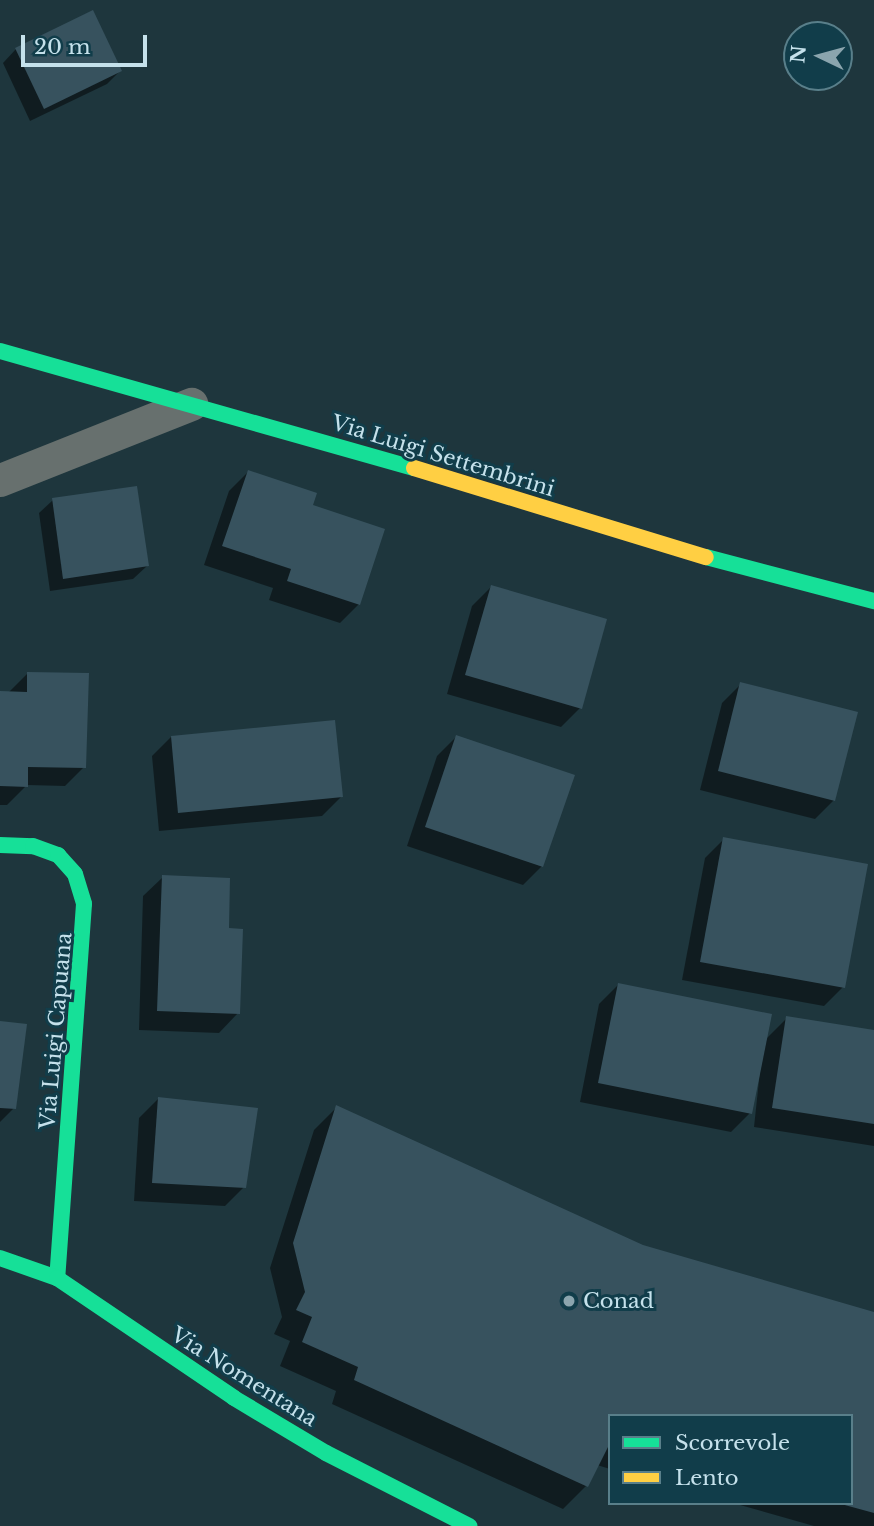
<!DOCTYPE html>
<html>
<head>
<meta charset="utf-8">
<style>
	body { margin:0 }
	#map { position:relative; width:874px; height:1526px; overflow:hidden; background:#1e363d; font-family:"Libre Baskerville",serif }
	div>[style] { position:absolute }
	[style*='--x'] { left:calc(var(--x)*1px); top:calc(var(--y)*1px); width:calc(var(--w)*1px); rotate:calc(var(--a)*1deg) }
	.shadow>* { inset:0; background:#0007 }
	.building>* { inset:0; background:#37525e }
	.street>* { height:33px; margin:-16.5px; padding:0 16.5px; transform-origin:16.5px; border-radius:16.5px; background:#67706e }
	.fast>* { height:16px; margin:-8px; padding:0 8px; transform-origin:8px; border-radius:8px; background:#16e098 }
	.slow>* { height:16px; margin:-8px; padding:0 8px; transform-origin:8px; border-radius:8px; background:#ffcf43 }
	.dots>* { width:19px; height:19px; translate:-50% -50%; box-sizing:border-box; border:4px solid #113d4a; border-radius:50% }
	span { translate:-50% -50%; white-space:nowrap; text-align:center; line-height:1.15; -webkit-text-stroke:6px #113d4a; paint-order:stroke }
	.street-label { font-size:21px; color:#c5e1eb }
	.poi-label { font-size:21px; color:#c5e1eb }
	.left { translate:0 -50%; text-align:left }
	.legend { position:absolute; left:608px; top:1414px; width:245px; height:91px; box-sizing:border-box; background:#113d4a; border:2px solid #597f8a; margin:0; padding:9px 12px; list-style:none; font-size:21px; color:#c5e1eb }
	.legend li { display:flex; align-items:center; gap:14px; height:35px }
	.legend b { width:35px; border:2px solid #597f8a }
	.north { position:absolute; left:783px; top:21px; width:70px; height:70px; box-sizing:border-box; background:#113d4a; border:2px solid #597f8a; border-radius:50%; rotate:275deg; font-size:19px; font-weight:700; line-height:28px; text-align:center; color:#c5e1eb }
	.north::after { content:''; display:block; margin:auto; width:24px; height:32px; background:#8ba5ae; clip-path:polygon(50% 0,100% 100%,50% 72%,0 100%) }
	.scale { position:absolute; left:21px; top:35px; width:126px; height:32px; box-sizing:border-box; border:4px solid #c5e1eb; border-top:0; padding-left:9px; font-size:21px; line-height:24px; white-space:nowrap; color:#c5e1eb; -webkit-text-stroke:5px #113d4a; paint-order:stroke }
</style>
</head>
<body>
<div id="map">
	<div class="shadow">
		<div style="clip-path:polygon(16px 49px,120px 71px,107px 84px,30px 121px,3px 63px)"></div>
		<div style="clip-path:polygon(248px 472px,311px 506px,359px 604px,340px 623px,269px 600px,273px 588px,204px 565px,229px 491px)"></div>
		<div style="clip-path:polygon(53px 500px,147px 566px,133px 579px,50px 591px,39px 513px)"></div>
		<div style="clip-path:polygon(491px 587px,580px 708px,561px 727px,447px 694px,472px 606px)"></div>
		<div style="clip-path:polygon(28px 673px,84px 767px,65px 786px,27px 785px,7px 805px,0 805px,0 693px,8px 693px)"></div>
		<div style="clip-path:polygon(741px 684px,834px 800px,815px 819px,700px 790px,722px 703px)"></div>
		<div style="clip-path:polygon(171px 737px,341px 797px,322px 816px,159px 831px,152px 756px)"></div>
		<div style="clip-path:polygon(456px 737px,542px 866px,523px 885px,407px 846px,437px 756px)"></div>
		<div style="clip-path:polygon(724px 839px,843px 987px,824px 1006px,682px 980px,705px 858px)"></div>
		<div style="clip-path:polygon(163px 877px,238px 1013px,219px 1033px,139px 1030px,143px 896px)"></div>
		<div style="clip-path:polygon(618px 985px,765px 1040px,787px 1018px,874px 1032px,874px 1146px,754px 1127px,762px 1052px,750px 1113px,731px 1132px,580px 1102px,599px 1004px)"></div>
		<div style="clip-path:polygon(0 1023px,14px 1108px,0 1122px)"></div>
		<div style="clip-path:polygon(158px 1099px,244px 1187px,225px 1206px,134px 1201px,139px 1118px)"></div>
		<div style="clip-path:polygon(337px 1107px,643px 1247px,874px 1314px,874px 1526px,814px 1526px,733px 1503px,851px 1503px,851px 1416px,610px 1416px,610px 1469px,597px 1465px,586px 1486px,563px 1509px,332px 1404px,336px 1391px,280px 1366px,290px 1341px,274px 1334px,282px 1317px,270px 1268px,314px 1130px)"></div>
	</div>
	<div class="building">
		<div style="clip-path:polygon(93px 10px,122px 71px,44px 109px,15px 48px)"></div>
		<div style="clip-path:polygon(248px 470px,317px 493px,313px 505px,385px 529px,360px 605px,287px 581px,291px 569px,222px 546px)"></div>
		<div style="clip-path:polygon(137px 486px,149px 566px,63px 579px,52px 498px)"></div>
		<div style="clip-path:polygon(491px 585px,607px 619px,582px 709px,465px 675px)"></div>
		<div style="clip-path:polygon(27px 672px,89px 673px,86px 768px,28px 767px,28px 787px,0 786px,0 691px,27px 692px)"></div>
		<div style="clip-path:polygon(740px 682px,858px 712px,835px 801px,718px 771px)"></div>
		<div style="clip-path:polygon(335px 720px,343px 797px,178px 813px,171px 736px)"></div>
		<div style="clip-path:polygon(456px 735px,575px 775px,543px 867px,425px 827px)"></div>
		<div style="clip-path:polygon(723px 837px,868px 864px,845px 988px,700px 962px)"></div>
		<div style="clip-path:polygon(162px 875px,230px 878px,229px 928px,243px 929px,240px 1014px,157px 1011px)"></div>
		<div style="clip-path:polygon(618px 983px,772px 1014px,752px 1114px,598px 1083px)"></div>
		<div style="clip-path:polygon(786px 1016px,874px 1030px,874px 1124px,772px 1108px)"></div>
		<div style="clip-path:polygon(0 1021px,27px 1024px,16px 1109px,0 1108px)"></div>
		<div style="clip-path:polygon(158px 1097px,258px 1108px,246px 1188px,152px 1183px)"></div>
		<div style="clip-path:polygon(336px 1105px,643px 1245px,874px 1312px,874px 1513px,841px 1504px,851px 1503px,851px 1416px,610px 1416px,610px 1443px,588px 1487px,354px 1380px,358px 1367px,302px 1342px,312px 1317px,296px 1310px,305px 1292px,293px 1243px)"></div>
	</div>
	<div class="street">
		<div style="--x:0;--y:480;--w:206;--a:-21.7"></div>
	</div>
	<div class="fast">
		<div style="--x:0;--y:351;--w:430;--a:15.8"></div>
		<div style="--x:706;--y:557;--w:174;--a:14.7"></div>
		<div style="--x:0;--y:845;--w:33;--a:2"></div>
		<div style="--x:33;--y:846;--w:27;--a:20"></div>
		<div style="--x:58;--y:855;--w:25;--a:48"></div>
		<div style="--x:75;--y:874;--w:31;--a:73"></div>
		<div style="--x:84;--y:904;--w:375;--a:94.1"></div>
		<div style="--x:0;--y:1258;--w:60;--a:19.3"></div>
		<div style="--x:57;--y:1278;--w:214;--a:34.1"></div>
		<div style="--x:234;--y:1398;--w:107;--a:30.9"></div>
		<div style="--x:326;--y:1453;--w:161;--a:27"></div>
	</div>
	<div class="slow">
		<div style="--x:414;--y:468;--w:305;--a:17"></div>
	</div>
	<div class="dots">
		<div style="left:569px;top:1301px;background:#8ba5ae"></div>
	</div>
	<div class="street-label">
		<span style="left:443px;top:456px;rotate:17deg">Via Luigi Settembrini</span>
		<span style="left:56px;top:1031px;rotate:-85deg">Via Luigi Capuana</span>
		<span style="left:244px;top:1377px;rotate:32deg">Via Nomentana</span>
	</div>
	<div class="poi-label">
		<span class="left" style="left:583px;top:1301px">Conad</span>
	</div>
	<ul class="legend">
	<li><b style="height:9px;background:#16e098"></b>Scorrevole</li>
	<li><b style="height:9px;background:#ffcf43"></b>Lento</li>
	</ul>
	<div class="north">N</div>
	<div class="scale">20 m</div>
</div>
</body>
</html>
